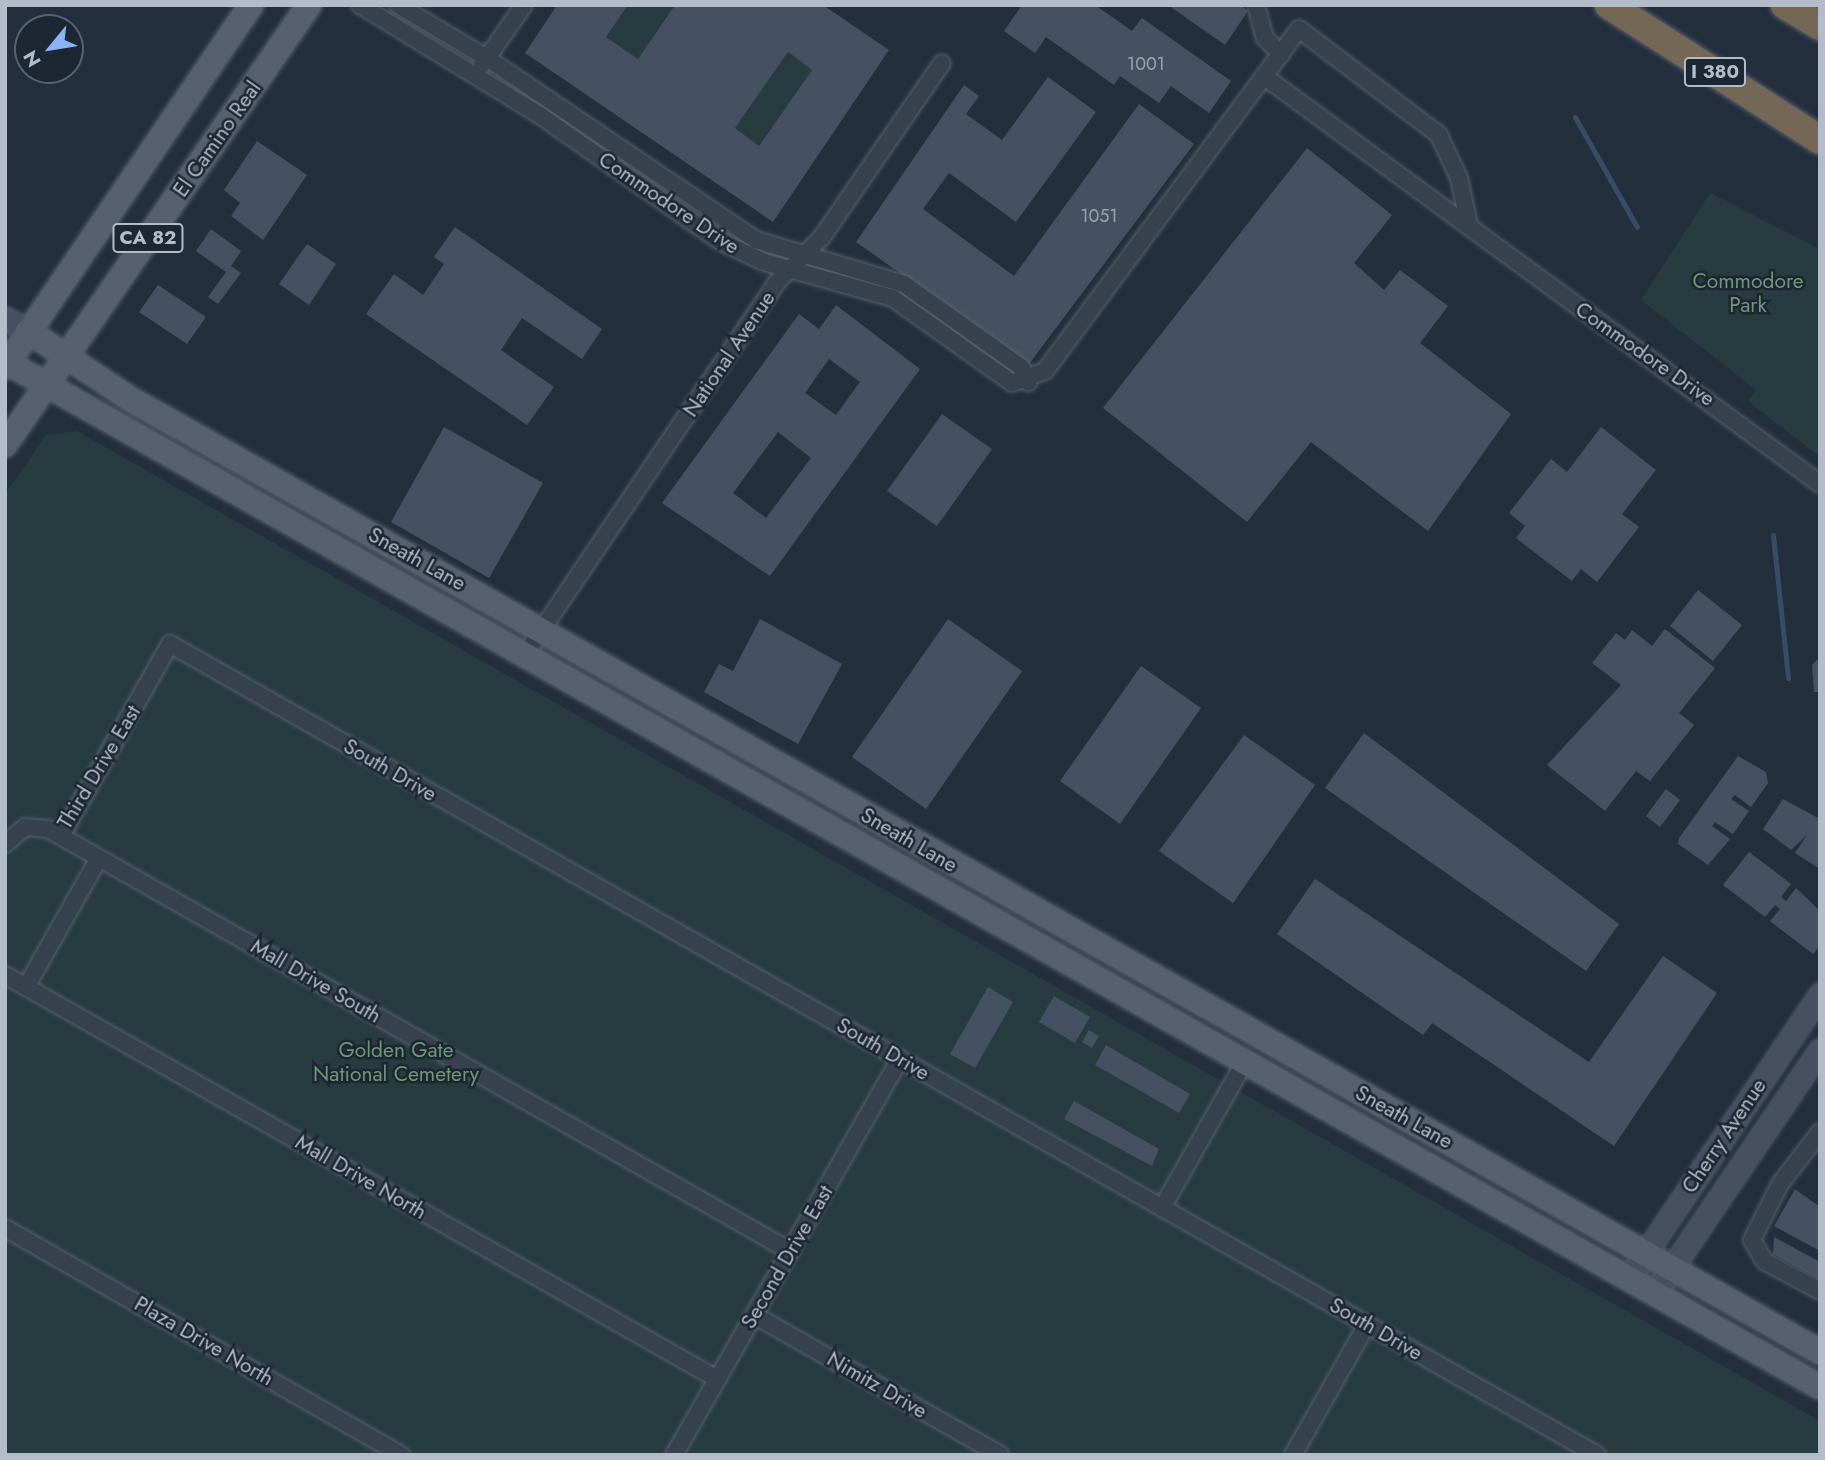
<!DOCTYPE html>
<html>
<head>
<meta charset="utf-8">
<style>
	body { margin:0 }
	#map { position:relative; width:1825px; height:1460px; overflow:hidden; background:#242f3e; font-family:Jost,sans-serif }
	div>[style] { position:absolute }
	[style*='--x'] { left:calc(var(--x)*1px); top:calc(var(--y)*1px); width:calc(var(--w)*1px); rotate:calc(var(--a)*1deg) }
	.green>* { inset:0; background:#263c3f }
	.stream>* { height:5px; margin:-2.5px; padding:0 2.5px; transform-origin:2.5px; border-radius:2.5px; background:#394c67 }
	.building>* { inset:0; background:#455162 }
	.roads { filter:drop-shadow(0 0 2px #565f6c) drop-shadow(0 0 2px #565f6c) }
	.street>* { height:16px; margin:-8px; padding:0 8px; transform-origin:8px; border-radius:8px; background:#38414e }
	.secondary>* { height:21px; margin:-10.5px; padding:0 10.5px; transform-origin:10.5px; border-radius:10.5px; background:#465061 }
	.primary>* { height:24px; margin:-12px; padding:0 12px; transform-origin:12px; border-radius:12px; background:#56606e }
	.highway>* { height:28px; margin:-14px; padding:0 14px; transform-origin:14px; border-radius:14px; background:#746855 }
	span { translate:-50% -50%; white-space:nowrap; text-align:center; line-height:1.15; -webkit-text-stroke:5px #1d2633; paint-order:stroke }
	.number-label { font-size:18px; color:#98a1af }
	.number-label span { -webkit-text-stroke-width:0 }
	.shield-label span { padding:2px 5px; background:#1d2633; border:2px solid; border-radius:5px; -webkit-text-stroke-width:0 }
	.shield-label { font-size:19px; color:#b4bcc9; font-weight:700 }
	.street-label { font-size:21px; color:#b4bcc9 }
	.park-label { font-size:21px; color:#6b9a76 }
	.frame { position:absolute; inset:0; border:7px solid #b4bcc9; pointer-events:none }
	.north { position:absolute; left:14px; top:14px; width:70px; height:70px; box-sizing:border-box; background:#1d2633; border:2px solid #59626f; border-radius:50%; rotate:240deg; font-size:19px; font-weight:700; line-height:28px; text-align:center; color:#b4bcc9 }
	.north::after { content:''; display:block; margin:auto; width:24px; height:32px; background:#8ab4f8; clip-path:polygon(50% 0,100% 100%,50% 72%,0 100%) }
</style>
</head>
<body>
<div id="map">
	<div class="green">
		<div style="clip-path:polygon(628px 5px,675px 5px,638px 59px,606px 37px)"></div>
		<div style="clip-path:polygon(788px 52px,812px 70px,759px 146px,735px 128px)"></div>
		<div style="clip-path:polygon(1710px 193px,1820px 249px,1820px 457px,1748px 401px,1756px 390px,1641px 300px)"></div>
		<div style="clip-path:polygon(77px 431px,1820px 1421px,1820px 1455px,5px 1455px,5px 494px,46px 435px)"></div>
	</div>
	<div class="stream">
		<div style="--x:1575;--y:117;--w:126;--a:60.6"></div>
		<div style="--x:1773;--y:535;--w:144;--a:84"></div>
	</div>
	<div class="building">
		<div style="clip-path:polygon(evenodd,557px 5px,628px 5px,606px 37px,638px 59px,675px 5px,823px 5px,889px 50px,773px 222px,525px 53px,557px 5px,788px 52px,812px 70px,759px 146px,735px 128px,788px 52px)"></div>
		<div style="clip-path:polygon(1022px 5px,1095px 5px,1132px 31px,1142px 18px,1231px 81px,1209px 113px,1171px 86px,1159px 103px,1120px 76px,1114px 85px,1046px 37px,1035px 53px,1004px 31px)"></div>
		<div style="clip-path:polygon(1168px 5px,1240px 5px,1248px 11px,1225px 45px)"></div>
		<div style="clip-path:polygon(1048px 77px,1096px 112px,1016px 222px,949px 173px,923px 209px,1014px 276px,1139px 104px,1194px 144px,1029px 364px,856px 242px,964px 85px,979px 96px,966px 114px,1002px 140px)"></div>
		<div style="clip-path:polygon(257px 141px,307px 175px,263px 240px,231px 216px,240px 203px,224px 190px)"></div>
		<div style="clip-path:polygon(1307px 148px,1392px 215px,1354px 263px,1384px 290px,1400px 270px,1448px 306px,1420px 343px,1511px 414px,1428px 531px,1311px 442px,1247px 522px,1103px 408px)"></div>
		<div style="clip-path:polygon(455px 227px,602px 329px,582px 359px,522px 318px,501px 350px,554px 387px,527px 425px,366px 314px,394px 274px,423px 295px,444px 264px,434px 257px)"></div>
		<div style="clip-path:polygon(211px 229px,241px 251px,231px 266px,241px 273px,218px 304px,208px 297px,226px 272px,196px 251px)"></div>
		<div style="clip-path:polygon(307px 244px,336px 264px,309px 305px,279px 284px)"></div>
		<div style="clip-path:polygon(158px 285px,206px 317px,187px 344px,139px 312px)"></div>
		<div style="clip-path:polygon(evenodd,836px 305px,920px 369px,770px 576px,662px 503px,799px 314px,819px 329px,836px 305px,829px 359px,860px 382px,836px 415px,805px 393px,829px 359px,836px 305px,778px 432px,811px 458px,766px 518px,733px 493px,778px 432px)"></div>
		<div style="clip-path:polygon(942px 414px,992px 449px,937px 526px,887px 491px)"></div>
		<div style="clip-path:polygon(444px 427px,543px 483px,489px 578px,391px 522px)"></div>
		<div style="clip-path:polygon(1601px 427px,1656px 470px,1622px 514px,1639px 527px,1597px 582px,1581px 569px,1572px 581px,1516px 538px,1525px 526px,1509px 513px,1551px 459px,1567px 472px)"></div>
		<div style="clip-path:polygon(1698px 590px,1742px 625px,1713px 661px,1670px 626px)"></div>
		<div style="clip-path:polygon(760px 619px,842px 664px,798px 744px,704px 692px,719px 664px,733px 671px)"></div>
		<div style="clip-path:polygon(948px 619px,1022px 671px,926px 809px,852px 757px)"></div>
		<div style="clip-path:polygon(1665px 629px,1715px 668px,1679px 713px,1694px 725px,1650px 781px,1636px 771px,1605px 811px,1547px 765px,1621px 685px,1592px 663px,1616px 633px,1625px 640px,1632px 630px,1652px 646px)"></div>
		<div style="clip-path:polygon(1820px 657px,1820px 692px,1814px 692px,1812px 665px)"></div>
		<div style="clip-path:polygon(1141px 666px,1201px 708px,1120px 824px,1060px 781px)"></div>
		<div style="clip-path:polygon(1364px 733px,1619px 924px,1586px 971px,1325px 788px)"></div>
		<div style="clip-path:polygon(1244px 735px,1315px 785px,1233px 903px,1159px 851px)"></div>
		<div style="clip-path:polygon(1738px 756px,1766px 772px,1768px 783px,1751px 807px,1735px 795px,1731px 799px,1749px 811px,1733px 834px,1715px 822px,1712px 826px,1730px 839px,1708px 865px,1678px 844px,1679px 838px)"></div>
		<div style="clip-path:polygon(1666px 789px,1680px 800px,1660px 827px,1646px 816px)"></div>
		<div style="clip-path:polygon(1783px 799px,1820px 819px,1820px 869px,1795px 853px,1807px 835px,1791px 850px,1763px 829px)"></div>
		<div style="clip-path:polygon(1749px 852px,1791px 884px,1781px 897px,1786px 901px,1796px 888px,1820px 911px,1820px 946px,1813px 954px,1770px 921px,1780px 909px,1775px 905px,1765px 917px,1723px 885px)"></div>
		<div style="clip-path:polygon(1315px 879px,1589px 1062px,1663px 956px,1717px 993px,1614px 1146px,1432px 1023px,1423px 1035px,1277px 934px)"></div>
		<div style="clip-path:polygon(988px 987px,1013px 1002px,975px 1068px,950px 1054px)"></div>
		<div style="clip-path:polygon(1054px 996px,1090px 1017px,1075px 1043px,1039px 1022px)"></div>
		<div style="clip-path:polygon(1089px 1030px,1099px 1036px,1092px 1048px,1082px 1042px)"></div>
		<div style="clip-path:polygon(1106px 1045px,1190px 1094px,1179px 1113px,1095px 1065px)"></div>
		<div style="clip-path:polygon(1074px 1101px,1159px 1149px,1152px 1166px,1064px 1119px)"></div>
		<div style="clip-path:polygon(1795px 1189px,1820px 1207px,1820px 1251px,1774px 1226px)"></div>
		<div style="clip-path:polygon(1774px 1237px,1820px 1262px,1820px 1280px,1773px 1254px)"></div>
	</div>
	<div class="roads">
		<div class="street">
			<div style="--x:360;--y:5;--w:212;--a:31.5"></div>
			<div style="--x:541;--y:116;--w:216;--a:35"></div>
			<div style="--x:718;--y:240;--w:51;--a:25.6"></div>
			<div style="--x:764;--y:262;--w:134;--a:15.6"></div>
			<div style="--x:893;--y:298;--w:146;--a:35.5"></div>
			<div style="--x:1012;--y:383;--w:35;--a:-20"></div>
			<div style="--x:1045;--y:371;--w:426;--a:-53.4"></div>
			<div style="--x:1299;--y:29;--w:176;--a:37.1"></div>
			<div style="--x:1439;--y:135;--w:47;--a:65.1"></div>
			<div style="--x:1459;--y:178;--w:48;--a:78"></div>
			<div style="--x:398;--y:5;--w:104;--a:30.8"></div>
			<div style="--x:487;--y:58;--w:325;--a:34.1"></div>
			<div style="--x:756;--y:240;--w:154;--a:16.6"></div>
			<div style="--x:904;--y:284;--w:143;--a:35.4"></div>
			<div style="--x:1021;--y:367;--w:17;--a:65"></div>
			<div style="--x:1256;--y:5;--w:34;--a:75"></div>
			<div style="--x:1265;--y:38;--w:23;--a:45"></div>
			<div style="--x:482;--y:65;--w:73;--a:-55"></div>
			<div style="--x:1265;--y:77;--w:688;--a:36.25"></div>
			<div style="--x:526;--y:653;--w:449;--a:-55.9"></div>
			<div style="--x:778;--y:281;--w:62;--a:-45"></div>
			<div style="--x:822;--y:237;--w:211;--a:-55.4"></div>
			<div style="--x:61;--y:836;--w:221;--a:-60.4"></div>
			<div style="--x:170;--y:644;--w:1641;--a:29.61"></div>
			<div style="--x:5;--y:844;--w:26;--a:-40"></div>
			<div style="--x:25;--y:827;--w:23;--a:5"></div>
			<div style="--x:48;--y:829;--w:854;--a:29.63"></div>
			<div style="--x:5;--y:975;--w:819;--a:29.57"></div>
			<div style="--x:26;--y:987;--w:148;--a:-60.5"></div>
			<div style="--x:1820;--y:1132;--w:66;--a:127.6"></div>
			<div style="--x:1780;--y:1184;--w:63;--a:116.6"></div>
			<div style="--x:1752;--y:1240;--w:24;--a:60"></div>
			<div style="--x:1764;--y:1261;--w:64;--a:28.2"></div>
			<div style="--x:1162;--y:1208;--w:169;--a:-60.5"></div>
			<div style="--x:5;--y:1228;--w:457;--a:29.8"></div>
			<div style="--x:754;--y:1315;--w:283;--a:29.6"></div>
			<div style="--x:674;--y:1455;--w:456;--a:-60.3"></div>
			<div style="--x:1293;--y:1455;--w:150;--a:-60.5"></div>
		</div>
		<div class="secondary">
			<div style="--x:5;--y:318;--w:26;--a:29"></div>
			<div style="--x:1628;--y:1279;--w:344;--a:-56"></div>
			<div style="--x:1654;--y:1294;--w:295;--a:-55.8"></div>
		</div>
		<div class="primary">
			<div style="--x:28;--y:331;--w:125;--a:33.6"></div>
			<div style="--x:132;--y:400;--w:1938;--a:29.42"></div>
			<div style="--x:8;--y:363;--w:2081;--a:29.47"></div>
			<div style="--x:5;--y:367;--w:438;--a:-55.8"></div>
			<div style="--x:5;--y:445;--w:535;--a:-55.36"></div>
		</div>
		<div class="highway">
			<div style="--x:1609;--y:5;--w:250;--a:32.6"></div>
			<div style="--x:1785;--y:5;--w:41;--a:31"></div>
		</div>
	</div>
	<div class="number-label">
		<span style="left:1146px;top:64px">1001</span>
		<span style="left:1099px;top:216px">1051</span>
	</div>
	<div class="shield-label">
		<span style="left:1715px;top:72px">I 380</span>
		<span style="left:148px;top:238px">CA 82</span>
	</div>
	<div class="street-label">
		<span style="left:217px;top:139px;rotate:-55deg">El Camino Real</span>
		<span style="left:669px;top:203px;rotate:34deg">Commodore Drive</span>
		<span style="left:729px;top:354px;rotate:-56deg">National Avenue</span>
		<span style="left:1645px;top:354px;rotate:35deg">Commodore Drive</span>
		<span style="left:417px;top:559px;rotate:29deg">Sneath Lane</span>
		<span style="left:99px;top:767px;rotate:-59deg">Third Drive East</span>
		<span style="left:390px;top:770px;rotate:30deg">South Drive</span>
		<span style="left:909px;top:840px;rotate:30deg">Sneath Lane</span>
		<span style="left:316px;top:981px;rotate:30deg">Mall Drive South</span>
		<span style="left:883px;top:1049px;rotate:30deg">South Drive</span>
		<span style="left:1404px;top:1117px;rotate:29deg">Sneath Lane</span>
		<span style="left:1724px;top:1136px;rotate:-56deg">Cherry Avenue</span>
		<span style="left:361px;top:1177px;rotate:30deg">Mall Drive North</span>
		<span style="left:787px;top:1257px;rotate:-60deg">Second Drive East</span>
		<span style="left:1376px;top:1329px;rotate:30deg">South Drive</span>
		<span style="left:204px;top:1341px;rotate:30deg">Plaza Drive North</span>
		<span style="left:877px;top:1385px;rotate:30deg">Nimitz Drive</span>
	</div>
	<div class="park-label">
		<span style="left:1748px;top:293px">Commodore<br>Park</span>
		<span style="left:396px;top:1062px">Golden Gate<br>National Cemetery</span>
	</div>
	<div class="frame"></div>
	<div class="north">N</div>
</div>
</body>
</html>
